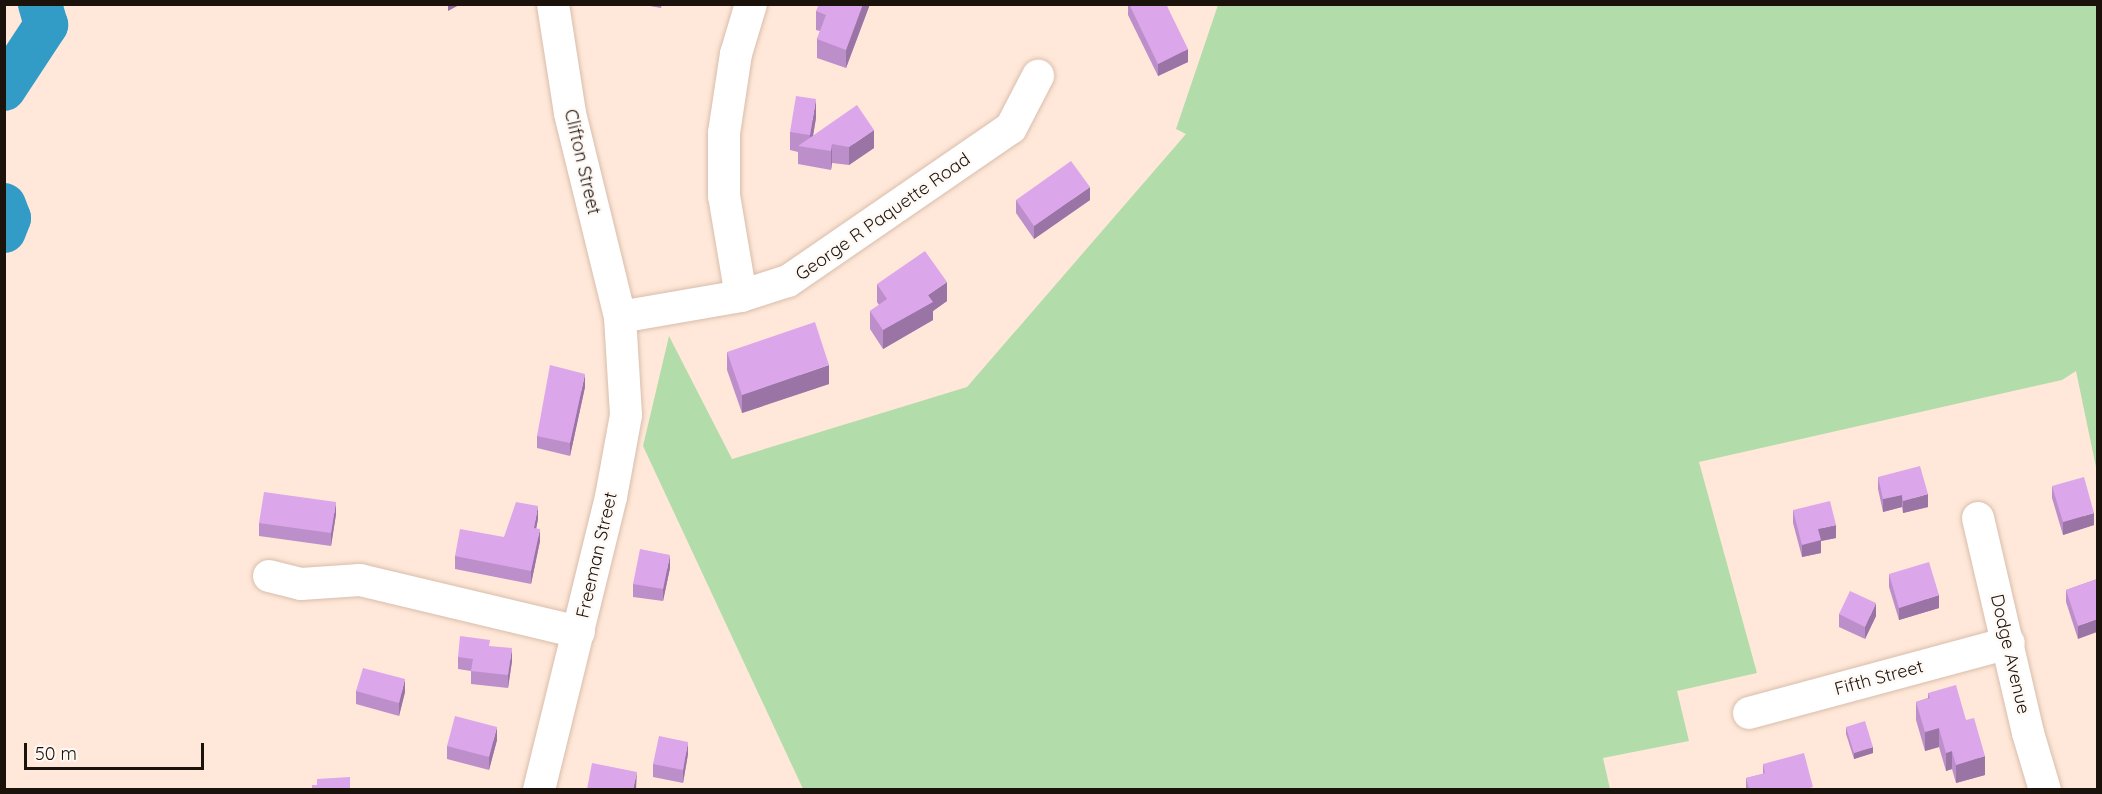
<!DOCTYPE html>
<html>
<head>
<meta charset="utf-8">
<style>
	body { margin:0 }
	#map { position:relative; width:2102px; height:794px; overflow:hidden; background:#ffe8d9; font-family:Quicksand,sans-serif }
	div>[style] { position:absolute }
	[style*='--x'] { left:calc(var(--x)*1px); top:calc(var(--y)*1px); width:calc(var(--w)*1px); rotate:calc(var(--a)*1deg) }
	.green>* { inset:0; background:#b2ddaa }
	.river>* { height:44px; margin:-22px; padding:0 22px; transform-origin:22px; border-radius:22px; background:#339cc6 }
	.roads { filter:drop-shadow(0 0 2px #d9bdac) drop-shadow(0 0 2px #d9bdac) }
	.minor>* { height:32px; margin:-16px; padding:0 16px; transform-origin:16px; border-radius:16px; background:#fff }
	.wall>* { inset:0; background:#bd8fca }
	.shaded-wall>* { inset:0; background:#9a74a4 }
	.building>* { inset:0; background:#dca6eb }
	span { translate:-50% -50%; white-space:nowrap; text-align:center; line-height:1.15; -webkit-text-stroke:5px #fff9f5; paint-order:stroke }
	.street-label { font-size:18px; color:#1b120c }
	.frame { position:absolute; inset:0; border:6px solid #1b120c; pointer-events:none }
	.scale { position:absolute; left:24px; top:743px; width:180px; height:27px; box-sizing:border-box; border:3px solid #1b120c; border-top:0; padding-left:8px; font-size:18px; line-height:21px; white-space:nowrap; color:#1b120c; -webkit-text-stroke:4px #fff9f5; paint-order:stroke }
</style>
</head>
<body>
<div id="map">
	<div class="green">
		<div style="clip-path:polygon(1218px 5px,2097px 5px,2097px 472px,2076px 371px,2062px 380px,1699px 462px,1757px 673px,1677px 691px,1689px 741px,1603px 758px,1610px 789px,803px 789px,643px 446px,669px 336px,732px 459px,967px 387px,1186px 134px,1176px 129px)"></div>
	</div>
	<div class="river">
		<div style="--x:4;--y:89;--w:77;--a:-56.7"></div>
		<div style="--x:46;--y:25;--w:22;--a:-106"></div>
		<div style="--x:4;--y:205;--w:14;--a:69"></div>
		<div style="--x:9;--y:218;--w:14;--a:111"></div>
	</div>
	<div class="roads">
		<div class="minor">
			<div style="--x:741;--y:296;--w:101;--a:-99.6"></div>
			<div style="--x:724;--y:196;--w:63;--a:-90"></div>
			<div style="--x:724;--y:133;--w:80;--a:-81.4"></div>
			<div style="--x:736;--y:54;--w:52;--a:-73.3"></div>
			<div style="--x:620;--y:317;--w:123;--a:-9.8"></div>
			<div style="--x:741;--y:296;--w:49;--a:-17.7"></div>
			<div style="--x:788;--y:281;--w:270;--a:-34.5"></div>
			<div style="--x:1011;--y:128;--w:59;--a:-62.6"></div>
			<div style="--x:1978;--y:518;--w:221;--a:76.9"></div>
			<div style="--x:2028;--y:733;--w:59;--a:73.4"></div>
			<div style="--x:269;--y:576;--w:33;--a:14"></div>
			<div style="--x:301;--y:584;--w:59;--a:-3.9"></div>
			<div style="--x:360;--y:580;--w:225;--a:13.4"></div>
			<div style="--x:1749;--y:713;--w:269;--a:-15.1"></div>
			<div style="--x:539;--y:790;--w:302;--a:-76.2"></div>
			<div style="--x:611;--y:497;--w:83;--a:-79.6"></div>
			<div style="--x:626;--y:415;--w:98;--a:-93.5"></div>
			<div style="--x:620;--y:317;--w:210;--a:-103.8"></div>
			<div style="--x:570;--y:113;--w:110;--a:-98.9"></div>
		</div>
	</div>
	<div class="wall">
		<div style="clip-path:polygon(639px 4px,662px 4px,661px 8px)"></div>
		<div style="clip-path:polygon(870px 4px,846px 68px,817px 58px,817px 39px,820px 31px,816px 30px,816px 11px)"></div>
		<div style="clip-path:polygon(1128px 4px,1166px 4px,1188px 62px,1158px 76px,1128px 15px)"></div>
		<div style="clip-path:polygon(816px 118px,813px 135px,874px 148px,849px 165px,832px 163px,831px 170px,798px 164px,798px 152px,790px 150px,790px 132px)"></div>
		<div style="clip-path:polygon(1016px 200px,1090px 200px,1034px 239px,1016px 213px)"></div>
		<div style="clip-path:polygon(877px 284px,947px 301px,933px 311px,933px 320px,883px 349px,870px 329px,870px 311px,879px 305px,877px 302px)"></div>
		<div style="clip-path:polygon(727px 352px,829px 384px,742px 413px,727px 370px)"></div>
		<div style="clip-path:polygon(585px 387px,570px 456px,537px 448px,537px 436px)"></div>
		<div style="clip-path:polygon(1878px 477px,1928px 507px,1903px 513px,1902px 507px,1883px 512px,1878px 489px)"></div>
		<div style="clip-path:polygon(2052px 486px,2094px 525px,2063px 535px,2052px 498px)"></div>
		<div style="clip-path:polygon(1793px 510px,1836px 538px,1821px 541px,1821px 553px,1802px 557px,1793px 523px)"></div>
		<div style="clip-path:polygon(336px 514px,331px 546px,259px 536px,259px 523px)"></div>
		<div style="clip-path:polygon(538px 519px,536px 528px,540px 541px,531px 584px,455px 569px,455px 556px,504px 537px)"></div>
		<div style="clip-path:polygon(670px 568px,663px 601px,633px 597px,633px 584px)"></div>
		<div style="clip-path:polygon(1889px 574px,1939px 608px,1899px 620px,1889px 587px)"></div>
		<div style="clip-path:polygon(2097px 579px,2078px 639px,2066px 602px,2066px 590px)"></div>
		<div style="clip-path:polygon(1839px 614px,1876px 616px,1865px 639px,1839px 627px)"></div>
		<div style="clip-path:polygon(490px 646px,512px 661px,508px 688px,471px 684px,471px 671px,458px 669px,458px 657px)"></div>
		<div style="clip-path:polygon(356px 691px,405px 692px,399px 716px,356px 704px)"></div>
		<div style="clip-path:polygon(1928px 693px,1966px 720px,1985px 775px,1956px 783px,1952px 769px,1946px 771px,1939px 747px,1925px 751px,1916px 720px,1916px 702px,1928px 698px)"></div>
		<div style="clip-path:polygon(1846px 727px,1873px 753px,1854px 759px,1846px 734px)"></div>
		<div style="clip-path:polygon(497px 740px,489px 770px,447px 759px,447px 746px)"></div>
		<div style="clip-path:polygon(688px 754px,683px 783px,653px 777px,653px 764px)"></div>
		<div style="clip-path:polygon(1763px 764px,1813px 789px,1746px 789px,1746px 778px,1763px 774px)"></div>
	</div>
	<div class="shaded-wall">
		<div style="clip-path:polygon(448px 4px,461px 4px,448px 11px)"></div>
		<div style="clip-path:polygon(863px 4px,870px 4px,846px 68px,846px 50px)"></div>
		<div style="clip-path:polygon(1188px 49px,1188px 62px,1158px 76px,1158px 64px)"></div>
		<div style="clip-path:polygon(816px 99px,816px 118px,811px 148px,810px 148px,810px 135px)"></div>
		<div style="clip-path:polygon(874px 130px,874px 148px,849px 165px,849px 147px)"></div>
		<div style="clip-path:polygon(832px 144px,832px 163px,831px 170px,831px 151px)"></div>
		<div style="clip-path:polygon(1090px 187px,1090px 200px,1034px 239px,1034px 226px)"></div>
		<div style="clip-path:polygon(947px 282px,947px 301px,933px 311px,933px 320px,883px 349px,883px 330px,928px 295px)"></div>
		<div style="clip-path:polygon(829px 365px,829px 384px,742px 413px,742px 395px)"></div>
		<div style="clip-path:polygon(585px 374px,585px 387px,570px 456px,570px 443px)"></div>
		<div style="clip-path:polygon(1928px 494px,1928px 507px,1903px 513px,1903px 501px)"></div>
		<div style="clip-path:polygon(1902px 495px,1902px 507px,1883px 512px,1883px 499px)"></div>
		<div style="clip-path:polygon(336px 502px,336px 514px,331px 546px,331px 533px)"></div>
		<div style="clip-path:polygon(538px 506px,538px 519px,534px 540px,534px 528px)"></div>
		<div style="clip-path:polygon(2094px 513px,2094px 525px,2063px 535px,2063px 522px)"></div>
		<div style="clip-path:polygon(1836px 525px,1836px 538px,1821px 541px,1821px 553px,1802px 557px,1802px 545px,1818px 529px)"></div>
		<div style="clip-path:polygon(540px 529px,540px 541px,531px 584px,531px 571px)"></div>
		<div style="clip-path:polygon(670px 555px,670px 568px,663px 601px,663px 589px)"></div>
		<div style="clip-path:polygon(1939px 595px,1939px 608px,1899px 620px,1899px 608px)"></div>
		<div style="clip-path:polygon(1876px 603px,1876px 616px,1865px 639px,1865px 627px)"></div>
		<div style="clip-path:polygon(2097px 619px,2097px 632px,2078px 639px,2078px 626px)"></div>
		<div style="clip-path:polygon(512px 648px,512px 661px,508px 688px,508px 675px)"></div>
		<div style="clip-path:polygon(405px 679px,405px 692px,399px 716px,399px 703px)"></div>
		<div style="clip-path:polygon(497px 727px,497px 740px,489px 770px,489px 757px)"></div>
		<div style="clip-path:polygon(1939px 728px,1939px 747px,1925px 751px,1925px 732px)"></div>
		<div style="clip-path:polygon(688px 742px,688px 754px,683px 783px,683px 770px)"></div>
		<div style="clip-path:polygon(1873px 747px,1873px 753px,1854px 759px,1854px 753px)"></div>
		<div style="clip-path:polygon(1952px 751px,1952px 769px,1946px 771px,1946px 753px)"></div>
		<div style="clip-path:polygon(1985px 756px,1985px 775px,1956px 783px,1956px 765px)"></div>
		<div style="clip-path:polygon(637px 772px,636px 789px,633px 789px)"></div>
	</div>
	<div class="building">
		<div style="clip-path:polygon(819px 4px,863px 4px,846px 50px,817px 39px,826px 15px,816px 11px)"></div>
		<div style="clip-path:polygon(1129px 4px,1166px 4px,1188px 49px,1158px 64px)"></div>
		<div style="clip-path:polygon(796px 96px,816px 99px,810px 135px,790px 132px)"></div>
		<div style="clip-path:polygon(857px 105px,874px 130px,849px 147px,832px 144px,831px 151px,798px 146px)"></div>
		<div style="clip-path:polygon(1071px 161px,1090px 187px,1034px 226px,1016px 200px)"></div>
		<div style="clip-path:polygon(925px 251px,947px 282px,928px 295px,933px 302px,883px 330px,870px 311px,887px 299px,877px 284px)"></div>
		<div style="clip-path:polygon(815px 322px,829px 365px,742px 395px,727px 352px)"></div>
		<div style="clip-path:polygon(550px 365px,585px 374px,570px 443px,537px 436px)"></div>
		<div style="clip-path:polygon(1920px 466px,1928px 494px,1903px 501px,1902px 495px,1883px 499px,1878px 477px)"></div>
		<div style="clip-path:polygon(2084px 477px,2094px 513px,2063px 522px,2052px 486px)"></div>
		<div style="clip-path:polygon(264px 492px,336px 502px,331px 533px,259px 523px)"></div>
		<div style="clip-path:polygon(1830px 501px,1836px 525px,1818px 529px,1821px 540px,1802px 545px,1793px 510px)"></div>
		<div style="clip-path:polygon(516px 502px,538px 506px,534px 528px,540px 529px,531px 571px,455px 556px,460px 529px,504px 537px)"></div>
		<div style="clip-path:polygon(640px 549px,670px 555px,663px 589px,633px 584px)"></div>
		<div style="clip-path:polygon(1929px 562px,1939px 595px,1899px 608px,1889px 574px)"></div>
		<div style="clip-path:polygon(2097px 579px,2097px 619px,2078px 626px,2066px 590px)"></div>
		<div style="clip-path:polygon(1850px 591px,1876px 603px,1865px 627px,1839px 614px)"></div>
		<div style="clip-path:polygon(460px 636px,490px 640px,489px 646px,512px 648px,508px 675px,471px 671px,473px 659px,458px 657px)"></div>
		<div style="clip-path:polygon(363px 668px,405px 679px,399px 703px,356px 691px)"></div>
		<div style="clip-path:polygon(1956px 685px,1966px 720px,1974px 718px,1985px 756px,1956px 765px,1952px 751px,1946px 753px,1939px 728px,1925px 732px,1916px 702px,1930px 698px,1928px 693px)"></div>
		<div style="clip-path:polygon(455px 716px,497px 727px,489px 757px,447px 746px)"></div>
		<div style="clip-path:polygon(1865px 721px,1873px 747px,1854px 753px,1846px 727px)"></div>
		<div style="clip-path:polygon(659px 736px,688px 742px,683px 770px,653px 764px)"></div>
		<div style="clip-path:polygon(1804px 753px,1813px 787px,1805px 789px,1749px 789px,1746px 778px,1765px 773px,1763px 764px)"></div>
		<div style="clip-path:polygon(592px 763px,637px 772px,633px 789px,587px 789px)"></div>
		<div style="clip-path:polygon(350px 777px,350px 789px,312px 789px,312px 785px,317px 785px,317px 779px)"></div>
	</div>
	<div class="street-label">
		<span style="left:582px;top:162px;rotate:77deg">Clifton Street</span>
		<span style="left:883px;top:217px;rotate:-35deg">George R Paquette Road</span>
		<span style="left:597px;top:555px;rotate:-77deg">Freeman Street</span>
		<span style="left:2010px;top:654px;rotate:77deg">Dodge Avenue</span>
		<span style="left:1879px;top:678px;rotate:-15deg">Fifth Street</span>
	</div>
	<div class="frame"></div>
	<div class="scale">50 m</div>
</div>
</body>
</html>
